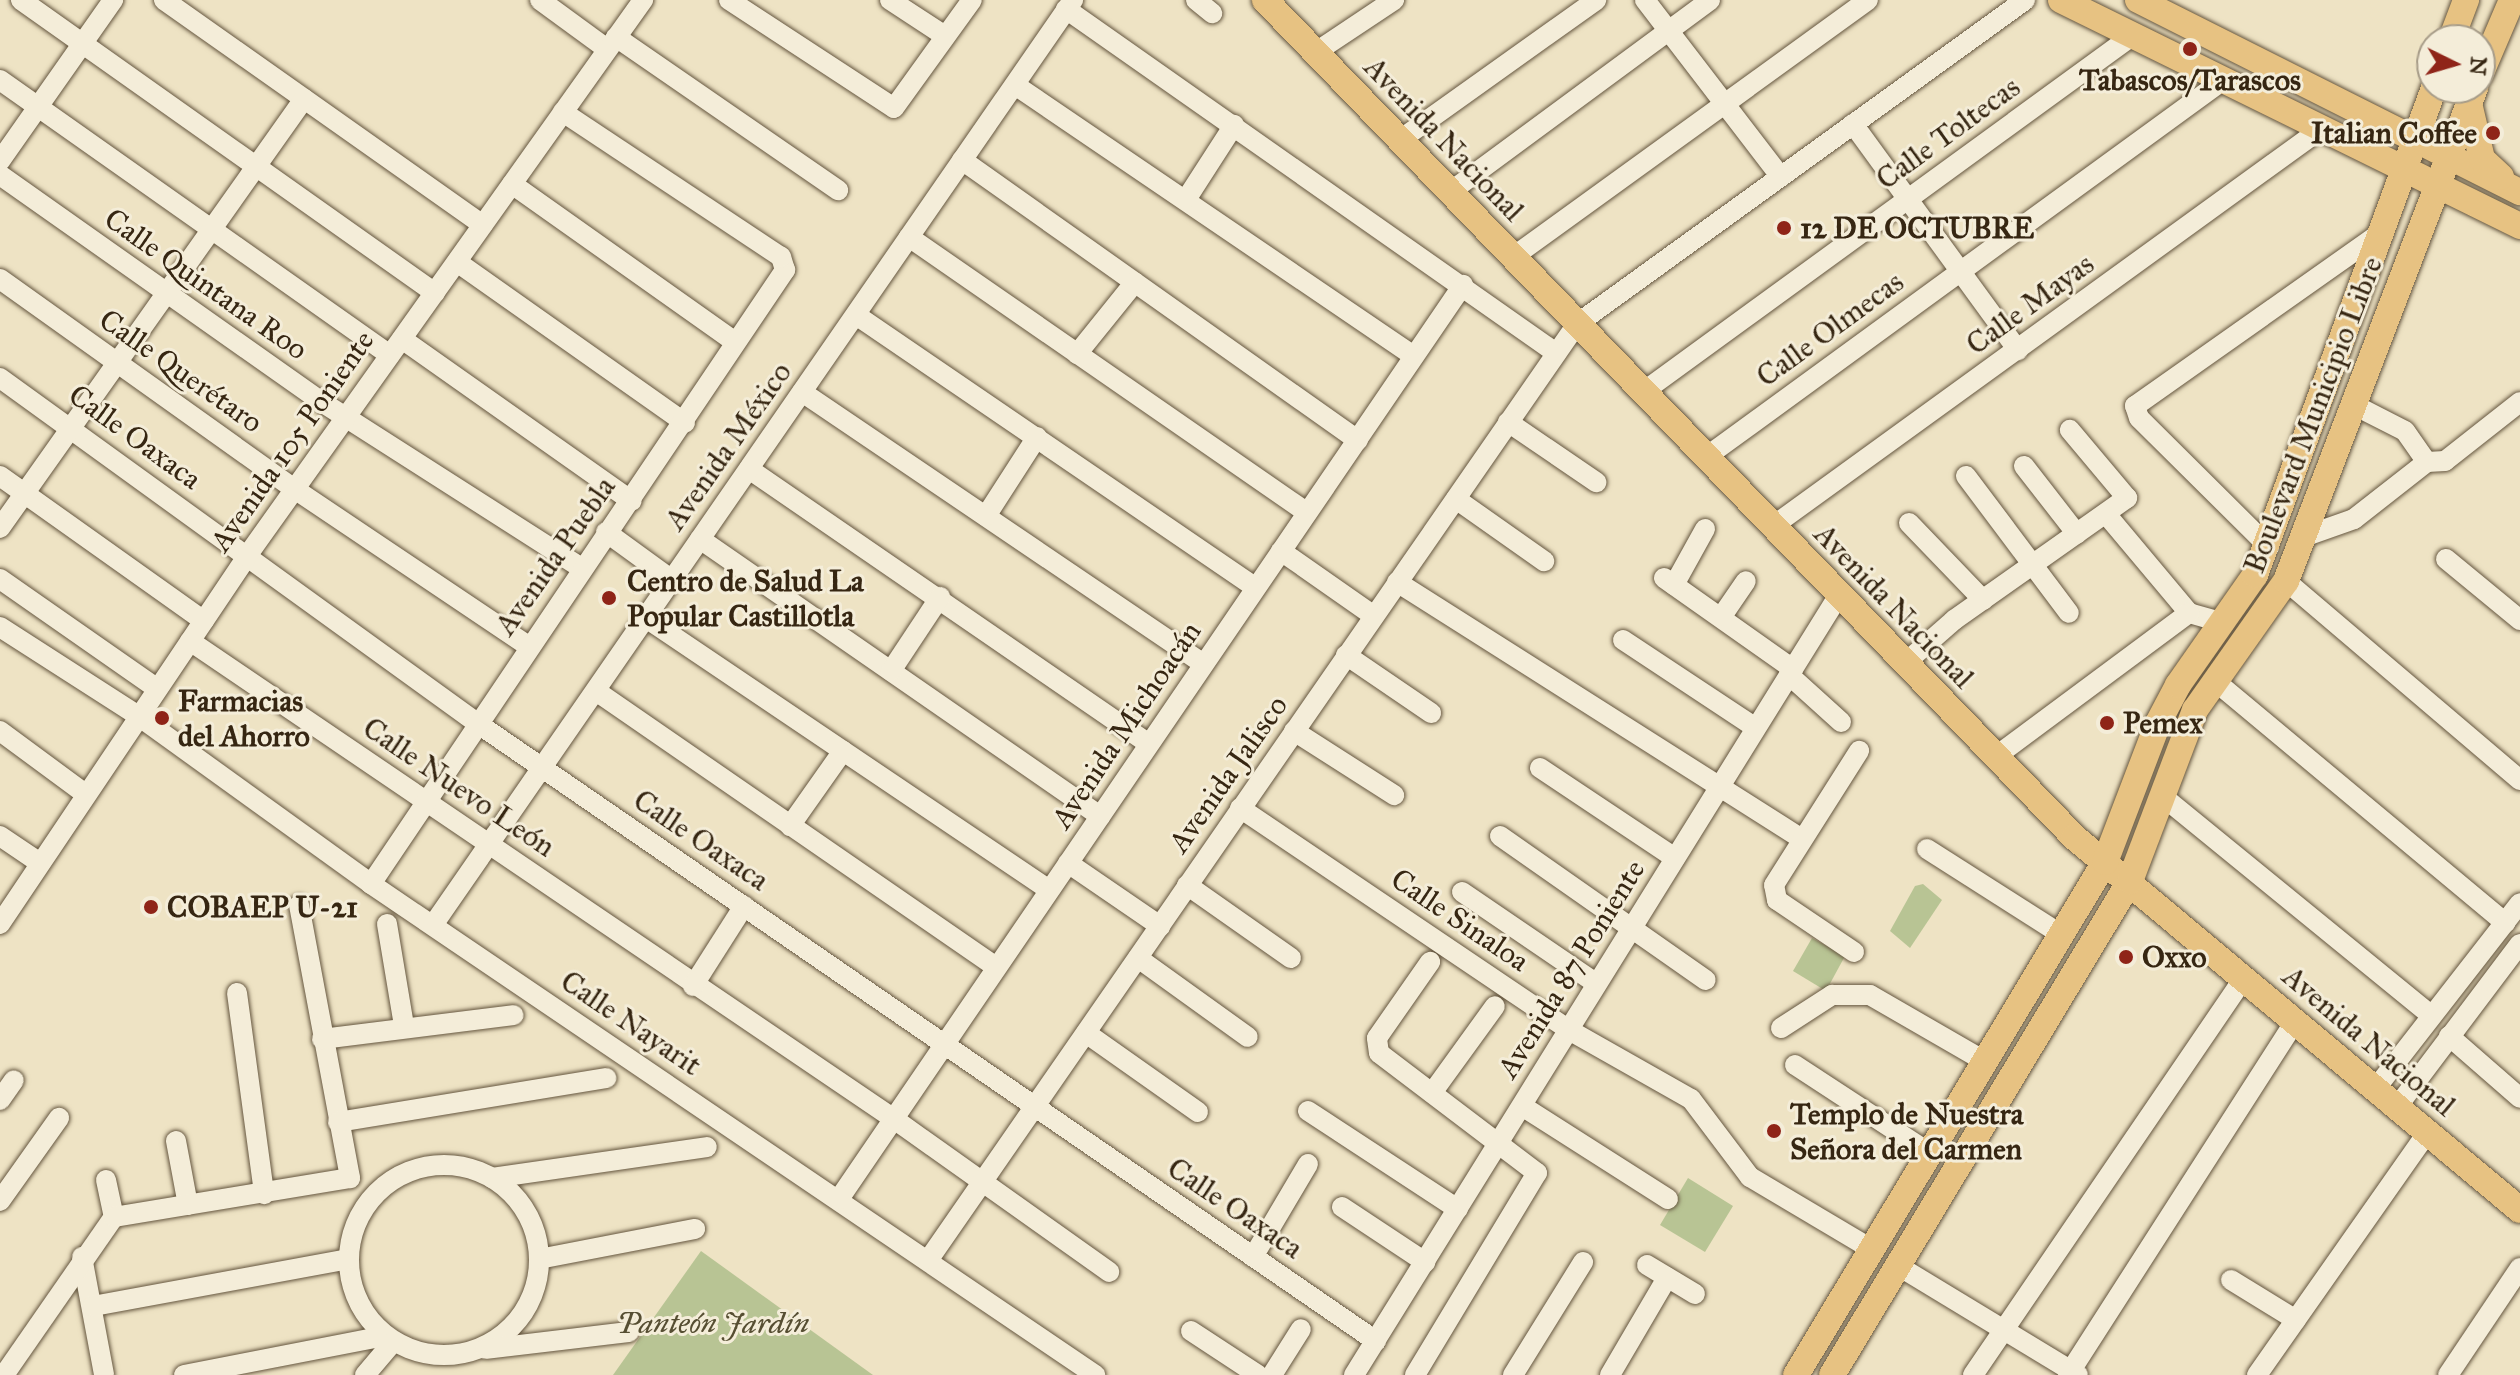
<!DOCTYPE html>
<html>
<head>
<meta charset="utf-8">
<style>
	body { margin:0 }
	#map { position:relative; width:2520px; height:1375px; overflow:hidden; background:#eee3c4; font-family:"IM FELL Great Primer",serif }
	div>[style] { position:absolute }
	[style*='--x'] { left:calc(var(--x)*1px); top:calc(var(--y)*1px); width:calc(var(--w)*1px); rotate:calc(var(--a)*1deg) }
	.green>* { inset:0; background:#b8c494 }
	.roads { filter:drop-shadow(0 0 2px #64553e) drop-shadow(0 0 2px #64553e) }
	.minor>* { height:20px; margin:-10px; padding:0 10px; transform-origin:10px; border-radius:10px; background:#f4edd9 }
	.minor>.ring { margin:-10px; padding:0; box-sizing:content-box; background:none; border:20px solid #f4edd9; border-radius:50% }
	.major>* { height:26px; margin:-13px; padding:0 13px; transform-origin:13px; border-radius:13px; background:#e7c282 }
	.dots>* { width:22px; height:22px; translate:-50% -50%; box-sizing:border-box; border:4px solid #f4edd9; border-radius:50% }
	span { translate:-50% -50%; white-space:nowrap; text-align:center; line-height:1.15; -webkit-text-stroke:6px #f4edd9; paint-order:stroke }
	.poi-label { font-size:30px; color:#362612; font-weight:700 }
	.right { translate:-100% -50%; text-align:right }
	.left { translate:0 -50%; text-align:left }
	.street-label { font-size:30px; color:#362612 }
	.park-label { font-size:30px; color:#564e32; font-style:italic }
	.north { position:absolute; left:2416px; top:24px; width:80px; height:80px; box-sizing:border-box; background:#f4edd9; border:2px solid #a89d89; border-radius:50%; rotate:95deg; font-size:22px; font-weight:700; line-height:32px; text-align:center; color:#362612 }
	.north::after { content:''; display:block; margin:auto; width:28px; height:36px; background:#8f2418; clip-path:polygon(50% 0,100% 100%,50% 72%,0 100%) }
</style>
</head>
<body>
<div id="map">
	<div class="green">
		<div style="clip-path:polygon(1923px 884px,1942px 900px,1910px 948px,1890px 931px,1915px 886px)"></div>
		<div style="clip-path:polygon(1812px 938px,1845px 956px,1826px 991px,1793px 971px)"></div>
		<div style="clip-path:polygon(1688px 1178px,1733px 1206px,1705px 1252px,1660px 1225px)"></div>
		<div style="clip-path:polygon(701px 1251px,873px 1375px,613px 1375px)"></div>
	</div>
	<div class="roads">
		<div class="minor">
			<div style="--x:21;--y:0;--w:507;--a:35.29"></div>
			<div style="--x:164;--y:0;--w:390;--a:35.2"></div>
			<div style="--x:540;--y:0;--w:83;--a:36.2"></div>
			<div style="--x:729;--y:0;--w:197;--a:33.2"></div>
			<div style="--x:894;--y:108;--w:133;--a:-54.2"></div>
			<div style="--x:890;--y:0;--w:66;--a:33.2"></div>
			<div style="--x:1196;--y:0;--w:21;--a:39"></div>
			<div style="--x:1645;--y:0;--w:223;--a:52.5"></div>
			<div style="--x:1066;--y:9;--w:599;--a:35.07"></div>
			<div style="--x:616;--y:37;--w:270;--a:34.6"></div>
			<div style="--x:1316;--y:52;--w:94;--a:-33.7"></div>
			<div style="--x:0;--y:80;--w:477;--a:35.2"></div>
			<div style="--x:1015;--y:85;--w:482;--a:34.2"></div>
			<div style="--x:1853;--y:124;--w:280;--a:53.9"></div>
			<div style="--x:1400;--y:140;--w:241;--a:-35.5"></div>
			<div style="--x:962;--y:160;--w:485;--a:35.3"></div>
			<div style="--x:0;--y:161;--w:197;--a:-54.9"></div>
			<div style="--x:0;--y:175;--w:398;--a:35.2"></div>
			<div style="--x:325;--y:404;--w:304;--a:32.6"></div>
			<div style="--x:512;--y:184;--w:273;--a:35.3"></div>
			<div style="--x:1450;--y:192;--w:323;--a:-36.4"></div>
			<div style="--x:1187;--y:198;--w:87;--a:-57.2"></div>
			<div style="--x:909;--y:237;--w:484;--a:34.7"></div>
			<div style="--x:1513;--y:257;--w:438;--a:-35.9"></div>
			<div style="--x:457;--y:262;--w:279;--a:35.2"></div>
			<div style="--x:0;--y:279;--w:364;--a:35.5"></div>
			<div style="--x:296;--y:490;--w:280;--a:33.9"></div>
			<div style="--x:856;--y:315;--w:483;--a:34.3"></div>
			<div style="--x:402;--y:339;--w:281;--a:35.2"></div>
			<div style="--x:1077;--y:354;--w:92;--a:-51.1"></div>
			<div style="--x:0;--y:378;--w:589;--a:35.88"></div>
			<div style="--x:477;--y:723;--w:1091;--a:34.51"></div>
			<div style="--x:802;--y:392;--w:485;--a:34.1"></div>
			<div style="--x:1643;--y:392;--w:605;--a:-36.06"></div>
			<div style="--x:2354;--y:405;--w:57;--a:27"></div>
			<div style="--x:2405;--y:431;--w:38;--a:55"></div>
			<div style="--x:1508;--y:422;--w:107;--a:34.3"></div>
			<div style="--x:1706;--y:457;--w:638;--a:-36.08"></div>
			<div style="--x:2024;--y:466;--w:86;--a:52.1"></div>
			<div style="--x:749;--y:469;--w:485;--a:34.5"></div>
			<div style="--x:0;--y:476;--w:250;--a:35.4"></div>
			<div style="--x:1966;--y:476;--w:171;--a:53.1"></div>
			<div style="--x:1456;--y:499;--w:108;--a:35.2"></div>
			<div style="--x:2106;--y:514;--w:129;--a:50"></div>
			<div style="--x:2189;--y:613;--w:37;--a:16"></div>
			<div style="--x:986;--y:516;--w:94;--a:-57.2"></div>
			<div style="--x:1909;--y:523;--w:107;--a:46.1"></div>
			<div style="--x:1773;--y:526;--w:677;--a:-35.92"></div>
			<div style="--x:0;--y:528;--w:526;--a:-54.68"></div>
			<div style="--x:606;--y:532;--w:82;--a:36"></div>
			<div style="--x:2306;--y:536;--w:51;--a:-19.5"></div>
			<div style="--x:2354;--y:519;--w:93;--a:-38"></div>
			<div style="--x:2427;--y:462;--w:18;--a:-3"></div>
			<div style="--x:2445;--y:461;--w:95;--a:-38.2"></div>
			<div style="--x:700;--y:539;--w:487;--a:34.7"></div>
			<div style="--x:2269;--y:547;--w:183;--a:-135.2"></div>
			<div style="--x:2139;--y:418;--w:13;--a:-108"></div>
			<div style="--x:2135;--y:406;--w:302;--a:-35.2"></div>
			<div style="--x:1281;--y:551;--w:113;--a:35"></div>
			<div style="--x:2446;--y:559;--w:96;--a:39.5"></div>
			<div style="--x:1664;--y:578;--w:158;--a:35.2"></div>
			<div style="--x:0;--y:579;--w:190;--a:34.9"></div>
			<div style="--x:2286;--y:581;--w:307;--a:40.4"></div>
			<div style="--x:1397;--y:582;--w:478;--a:32.4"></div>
			<div style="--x:1674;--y:585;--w:64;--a:-61"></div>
			<div style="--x:1722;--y:616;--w:42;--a:-55.6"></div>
			<div style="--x:646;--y:618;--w:486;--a:34"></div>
			<div style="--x:0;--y:627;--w:163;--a:32.7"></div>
			<div style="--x:137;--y:715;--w:289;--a:35.8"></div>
			<div style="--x:371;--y:884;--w:875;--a:34.14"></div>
			<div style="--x:1623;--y:640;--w:159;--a:33.5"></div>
			<div style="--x:190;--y:641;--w:851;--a:34.18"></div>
			<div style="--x:894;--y:1119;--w:264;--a:35.4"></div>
			<div style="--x:1346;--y:655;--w:103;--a:34.3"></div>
			<div style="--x:1904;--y:664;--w:67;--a:-41.3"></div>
			<div style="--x:1954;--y:620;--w:212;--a:-35.2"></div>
			<div style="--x:2127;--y:498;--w:89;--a:-130"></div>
			<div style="--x:891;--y:671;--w:89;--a:-56.5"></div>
			<div style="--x:1789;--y:675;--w:70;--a:42.1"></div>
			<div style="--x:2215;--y:681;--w:378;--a:39.8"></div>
			<div style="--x:596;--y:691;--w:486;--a:34.6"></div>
			<div style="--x:0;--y:731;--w:104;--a:36.4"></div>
			<div style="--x:1294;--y:731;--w:119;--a:32.6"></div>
			<div style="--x:1995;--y:757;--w:242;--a:-36.6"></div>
			<div style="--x:1540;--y:768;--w:162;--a:33.7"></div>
			<div style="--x:2161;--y:795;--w:348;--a:39.2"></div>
			<div style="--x:1240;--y:808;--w:397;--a:34"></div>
			<div style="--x:1569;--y:1030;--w:140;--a:29.5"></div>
			<div style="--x:1691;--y:1099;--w:98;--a:52.9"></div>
			<div style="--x:1750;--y:1177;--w:143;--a:30.7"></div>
			<div style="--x:790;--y:826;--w:92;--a:-54.8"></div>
			<div style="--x:0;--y:836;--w:48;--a:34"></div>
			<div style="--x:1500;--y:836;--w:251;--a:35"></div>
			<div style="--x:1927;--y:849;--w:160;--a:32.5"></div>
			<div style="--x:1068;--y:863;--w:112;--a:34.4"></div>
			<div style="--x:371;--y:884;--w:741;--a:-56.01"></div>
			<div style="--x:785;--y:270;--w:14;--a:-107"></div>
			<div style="--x:781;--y:257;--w:262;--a:-146.4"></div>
			<div style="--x:1187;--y:885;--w:127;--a:35.1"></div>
			<div style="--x:1462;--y:892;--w:163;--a:34.3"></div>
			<div style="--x:299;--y:905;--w:278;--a:79.4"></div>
			<div style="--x:0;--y:924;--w:443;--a:-56.1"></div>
			<div style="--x:247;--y:556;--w:683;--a:-54.54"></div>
			<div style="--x:387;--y:924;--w:103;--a:80.5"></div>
			<div style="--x:433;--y:925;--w:1125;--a:-55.32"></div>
			<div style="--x:1854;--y:952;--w:93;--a:-146"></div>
			<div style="--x:1777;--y:900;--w:15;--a:-101"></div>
			<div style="--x:1774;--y:885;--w:159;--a:-57.6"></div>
			<div style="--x:1138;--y:958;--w:135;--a:35.7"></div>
			<div style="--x:693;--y:986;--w:95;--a:-57.5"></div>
			<div style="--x:237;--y:993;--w:203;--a:82.3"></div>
			<div style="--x:1781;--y:1028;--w:61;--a:-32.9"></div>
			<div style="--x:1832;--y:995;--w:38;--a:0"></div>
			<div style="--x:1870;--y:995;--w:134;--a:30"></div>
			<div style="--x:1086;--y:1033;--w:137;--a:35.2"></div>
			<div style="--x:2449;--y:1036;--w:94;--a:41.1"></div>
			<div style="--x:322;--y:1039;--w:193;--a:-7.1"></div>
			<div style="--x:1795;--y:1065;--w:163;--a:33.2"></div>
			<div style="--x:2376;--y:1088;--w:234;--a:-52.1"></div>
			<div style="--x:1432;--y:1093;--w:107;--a:-54.1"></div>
			<div style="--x:0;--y:1100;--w:24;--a:-55"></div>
			<div style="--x:1522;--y:1106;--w:173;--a:32.5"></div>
			<div style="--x:2397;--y:1107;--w:204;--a:-53"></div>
			<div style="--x:1308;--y:1111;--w:179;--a:33.2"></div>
			<div style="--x:338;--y:1122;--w:272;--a:-9.3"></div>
			<div style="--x:176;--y:1141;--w:65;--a:79.4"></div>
			<div class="ring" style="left:349px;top:1165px;width:170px;height:170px"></div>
			<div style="--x:492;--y:1178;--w:217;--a:-8.2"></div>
			<div style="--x:106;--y:1180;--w:38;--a:78"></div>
			<div style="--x:839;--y:1199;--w:1107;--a:-55.68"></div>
			<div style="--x:0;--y:1201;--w:102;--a:-54.6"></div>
			<div style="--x:1342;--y:1207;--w:100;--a:33.5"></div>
			<div style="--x:82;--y:1257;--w:120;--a:79.4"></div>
			<div style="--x:1253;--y:1257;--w:108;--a:-59.4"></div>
			<div style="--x:539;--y:1259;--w:159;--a:-10.9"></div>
			<div style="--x:929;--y:1259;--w:1138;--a:-55.28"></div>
			<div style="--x:1577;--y:324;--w:553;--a:-35.87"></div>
			<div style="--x:1647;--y:1265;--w:56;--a:31.1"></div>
			<div style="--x:1900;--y:1267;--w:208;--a:31.2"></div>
			<div style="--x:2231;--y:1280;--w:76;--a:31.6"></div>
			<div style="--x:93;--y:1306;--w:259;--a:-10.4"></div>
			<div style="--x:1191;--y:1331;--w:80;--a:33.3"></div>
			<div style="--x:486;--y:1349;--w:144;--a:-6.8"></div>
			<div style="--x:4;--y:1375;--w:193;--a:-55.2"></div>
			<div style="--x:114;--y:1217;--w:239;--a:-9.4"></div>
			<div style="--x:184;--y:1375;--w:205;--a:-11"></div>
			<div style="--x:365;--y:1375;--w:43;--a:-49.7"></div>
			<div style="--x:1272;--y:1375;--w:54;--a:-57.8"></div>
			<div style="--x:1354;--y:1375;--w:918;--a:-58.13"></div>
			<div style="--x:1415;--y:1375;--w:236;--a:-58.9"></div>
			<div style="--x:1537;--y:1173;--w:198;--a:-142.8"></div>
			<div style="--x:1379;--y:1053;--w:15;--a:-98"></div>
			<div style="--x:1377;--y:1038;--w:93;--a:-55.1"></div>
			<div style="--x:1513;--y:1375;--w:133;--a:-58.2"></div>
			<div style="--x:1610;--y:1375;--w:113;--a:-59.6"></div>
			<div style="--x:1973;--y:1375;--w:482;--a:-55.7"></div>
			<div style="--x:2068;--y:1375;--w:421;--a:-57.3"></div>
			<div style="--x:2257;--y:1375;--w:296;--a:-54.9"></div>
			<div style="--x:2448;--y:1375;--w:129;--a:-56.1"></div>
		</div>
		<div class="major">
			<div style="--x:1265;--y:0;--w:1164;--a:45.97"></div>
			<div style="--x:2074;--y:837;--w:581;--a:39.91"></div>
			<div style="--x:2061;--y:0;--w:512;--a:26.21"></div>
			<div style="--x:2138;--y:0;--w:428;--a:26.7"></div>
			<div style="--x:2451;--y:40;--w:43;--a:-69.4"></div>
			<div style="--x:2480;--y:75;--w:82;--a:-66.9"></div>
			<div style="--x:2469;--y:103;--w:57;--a:76.9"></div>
			<div style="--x:2482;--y:159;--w:26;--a:43"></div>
			<div style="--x:1796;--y:1375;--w:599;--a:-58.94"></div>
			<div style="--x:2105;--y:862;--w:149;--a:-69.1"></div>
			<div style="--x:2158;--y:723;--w:43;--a:-62.2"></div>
			<div style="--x:2178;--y:685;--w:134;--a:-55"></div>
			<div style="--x:2255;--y:575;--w:519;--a:-69.82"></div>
			<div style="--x:1832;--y:1375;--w:577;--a:-58.9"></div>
			<div style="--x:2130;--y:881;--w:183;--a:-69.2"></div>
			<div style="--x:2195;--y:710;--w:158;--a:-54.8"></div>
			<div style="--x:2286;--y:581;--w:528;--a:-69.02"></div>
		</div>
	</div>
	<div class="dots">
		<div style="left:2190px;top:49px;background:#8f2418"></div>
		<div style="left:2493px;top:133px;background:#8f2418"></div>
		<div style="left:1784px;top:228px;background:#8f2418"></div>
		<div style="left:609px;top:598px;background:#8f2418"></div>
		<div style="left:162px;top:718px;background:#8f2418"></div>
		<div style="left:2107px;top:723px;background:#8f2418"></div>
		<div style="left:151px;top:907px;background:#8f2418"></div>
		<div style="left:2126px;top:957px;background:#8f2418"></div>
		<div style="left:1774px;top:1131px;background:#8f2418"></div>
	</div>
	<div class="poi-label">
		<span style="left:2190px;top:80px">Tabascos/Tarascos</span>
		<span class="right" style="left:2477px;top:133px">Italian Coffee</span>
		<span class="left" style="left:1800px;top:228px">12 DE OCTUBRE</span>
		<span class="left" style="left:627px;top:598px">Centro de Salud La<br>Popular Castillotla</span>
		<span class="left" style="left:178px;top:718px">Farmacias<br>del Ahorro</span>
		<span class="left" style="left:2123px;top:723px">Pemex</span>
		<span class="left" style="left:167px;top:907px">COBAEP U-21</span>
		<span class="left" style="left:2142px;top:957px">Oxxo</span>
		<span class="left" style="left:1790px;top:1131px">Templo de Nuestra<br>Señora del Carmen</span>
	</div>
	<div class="street-label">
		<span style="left:1948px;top:133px;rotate:-36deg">Calle Toltecas</span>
		<span style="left:1444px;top:139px;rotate:46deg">Avenida Nacional</span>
		<span style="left:206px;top:284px;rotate:35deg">Calle Quintana Roo</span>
		<span style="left:2030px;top:304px;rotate:-36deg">Calle Mayas</span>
		<span style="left:1830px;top:329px;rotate:-36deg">Calle Olmecas</span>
		<span style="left:181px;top:371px;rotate:35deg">Calle Querétaro</span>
		<span style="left:2313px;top:415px;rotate:-69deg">Boulevard Municipio Libre</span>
		<span style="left:135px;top:437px;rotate:36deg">Calle Oaxaca</span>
		<span style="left:292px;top:441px;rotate:-55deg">Avenida 105 Poniente</span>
		<span style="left:728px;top:446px;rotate:-55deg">Avenida México</span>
		<span style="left:555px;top:556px;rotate:-55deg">Avenida Puebla</span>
		<span style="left:1894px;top:606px;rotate:46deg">Avenida Nacional</span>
		<span style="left:1126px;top:725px;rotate:-56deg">Avenida Michoacán</span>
		<span style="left:1228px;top:774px;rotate:-55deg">Avenida Jalisco</span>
		<span style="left:459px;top:787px;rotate:34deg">Calle Nuevo León</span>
		<span style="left:701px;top:840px;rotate:34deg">Calle Oaxaca</span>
		<span style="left:1460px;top:920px;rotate:34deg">Calle Sinaloa</span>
		<span style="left:1571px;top:969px;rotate:-58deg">Avenida 87 Poniente</span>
		<span style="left:631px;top:1023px;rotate:34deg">Calle Nayarit</span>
		<span style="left:2369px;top:1041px;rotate:40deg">Avenida Nacional</span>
		<span style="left:1235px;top:1208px;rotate:34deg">Calle Oaxaca</span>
	</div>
	<div class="park-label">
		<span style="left:713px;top:1323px">Panteón Jardín</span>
	</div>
	<div class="north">N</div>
</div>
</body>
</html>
